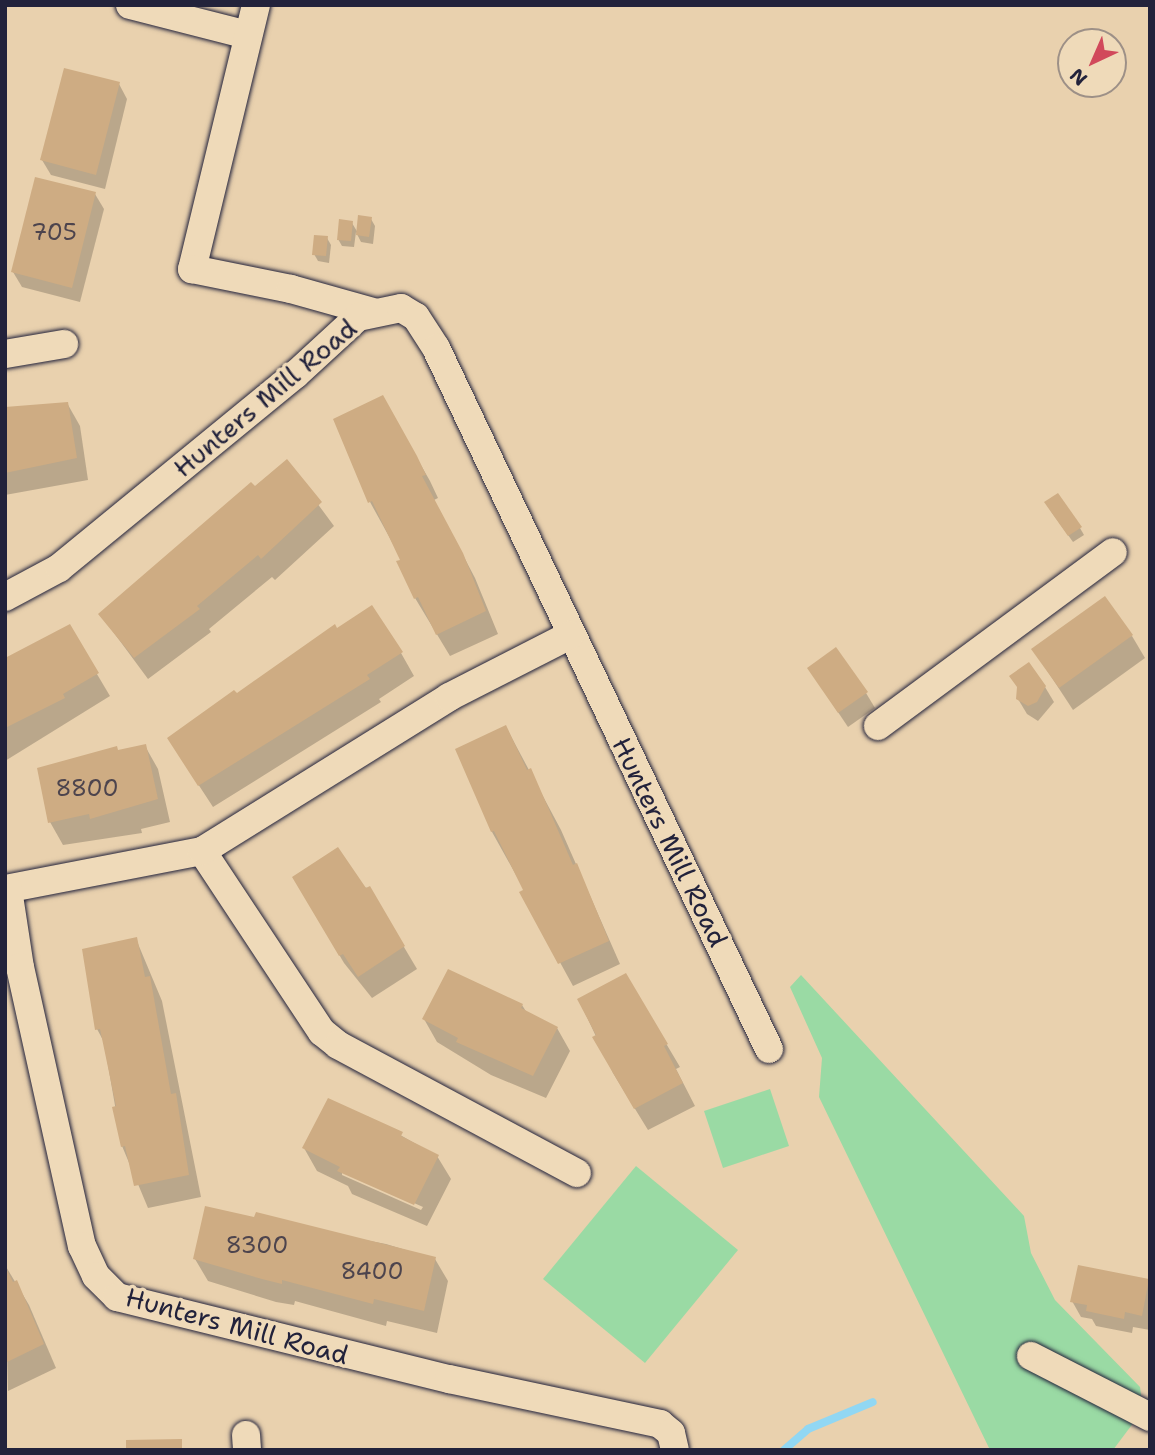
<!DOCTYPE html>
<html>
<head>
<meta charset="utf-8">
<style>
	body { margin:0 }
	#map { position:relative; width:1155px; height:1455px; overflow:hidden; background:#e9d1ae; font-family:"Shantell Sans",sans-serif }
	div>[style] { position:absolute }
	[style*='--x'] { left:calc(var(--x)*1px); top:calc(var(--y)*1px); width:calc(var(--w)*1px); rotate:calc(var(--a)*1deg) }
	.green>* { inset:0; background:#9adaa4 }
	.shadow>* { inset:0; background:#0003 }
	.stream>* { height:8px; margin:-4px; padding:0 4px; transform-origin:4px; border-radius:4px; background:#91d7f3 }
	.building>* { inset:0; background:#ceac83 }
	.roads { filter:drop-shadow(0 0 2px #22223b) drop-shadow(0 0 2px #22223b) }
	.minor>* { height:28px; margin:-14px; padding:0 14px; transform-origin:14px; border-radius:14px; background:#efdab9 }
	span { translate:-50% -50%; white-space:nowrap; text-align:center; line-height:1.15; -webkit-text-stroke:7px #efdab9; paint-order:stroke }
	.number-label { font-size:23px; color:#4d444d }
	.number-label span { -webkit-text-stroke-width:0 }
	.street-label { font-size:26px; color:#22223b }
	.frame { position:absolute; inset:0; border:7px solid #22223b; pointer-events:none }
	.north { position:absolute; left:1057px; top:28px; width:70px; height:70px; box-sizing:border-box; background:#efdab9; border:2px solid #9d9087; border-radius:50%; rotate:224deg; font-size:19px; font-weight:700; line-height:28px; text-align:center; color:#22223b }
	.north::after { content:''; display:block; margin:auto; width:24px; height:32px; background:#d1495b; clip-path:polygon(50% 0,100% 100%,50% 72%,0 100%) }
</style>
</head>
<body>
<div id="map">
	<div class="green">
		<div style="clip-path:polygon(801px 975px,1024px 1216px,1031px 1253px,1055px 1300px,1140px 1387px,1143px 1410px,1113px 1450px,990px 1450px,819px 1097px,822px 1058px,790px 987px)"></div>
		<div style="clip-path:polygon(770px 1089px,789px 1146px,723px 1168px,704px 1111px)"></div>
		<div style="clip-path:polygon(636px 1166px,738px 1250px,645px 1363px,543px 1279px)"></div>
	</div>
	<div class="shadow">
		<div style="clip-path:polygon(119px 84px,127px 99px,105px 189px,51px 175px,42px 160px)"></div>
		<div style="clip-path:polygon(95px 194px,104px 209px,80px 302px,22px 287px,13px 272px)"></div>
		<div style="clip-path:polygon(371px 219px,375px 226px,373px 244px,361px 242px,356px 232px,354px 247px,342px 246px,338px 239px,352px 223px,358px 233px)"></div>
		<div style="clip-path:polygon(327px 238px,331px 245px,329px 263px,318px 261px,314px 254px)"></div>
		<div style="clip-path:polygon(382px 397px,430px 481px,438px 498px,434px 500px,475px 578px,498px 634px,450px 656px,415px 598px,402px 560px,370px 502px)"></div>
		<div style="clip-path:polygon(67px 403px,80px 426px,88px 480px,5px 495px,5px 412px)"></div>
		<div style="clip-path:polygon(286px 461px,334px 526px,275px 580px,272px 577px,209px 629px,211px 632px,148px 679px,100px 614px)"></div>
		<div style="clip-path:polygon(1050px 510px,1080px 528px,1084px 535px,1073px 542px)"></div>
		<div style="clip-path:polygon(69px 627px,110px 696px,5px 761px,5px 660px)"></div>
		<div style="clip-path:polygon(337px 630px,401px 653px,414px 676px,379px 699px,381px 702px,213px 807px,183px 761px,236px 695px)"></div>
		<div style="clip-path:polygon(1132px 636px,1145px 658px,1073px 710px,1033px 649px)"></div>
		<div style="clip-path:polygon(809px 669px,866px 693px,875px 708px,848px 727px)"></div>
		<div style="clip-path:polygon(1045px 687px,1054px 702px,1038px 721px,1027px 714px,1018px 699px)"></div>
		<div style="clip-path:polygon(506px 727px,561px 830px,620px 964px,573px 986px,522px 893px,525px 891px,492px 832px,457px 749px)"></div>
		<div style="clip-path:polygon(145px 746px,158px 769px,170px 822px,141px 829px,142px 833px,63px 845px,50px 822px,118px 752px)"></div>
		<div style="clip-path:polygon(294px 878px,369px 888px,417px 969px,372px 998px,344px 963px)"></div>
		<div style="clip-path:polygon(136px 939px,162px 1001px,201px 1197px,148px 1208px,122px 1146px,104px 1042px,97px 1029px)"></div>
		<div style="clip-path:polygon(626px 976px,680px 1067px,676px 1069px,695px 1106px,648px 1130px,613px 1073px,579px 1000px)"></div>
		<div style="clip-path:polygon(522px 1005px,527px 1013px,557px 1028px,570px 1051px,546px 1098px,491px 1075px,437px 1042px,424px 1019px)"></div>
		<div style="clip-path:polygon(evenodd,367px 1116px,437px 1156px,451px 1179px,427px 1226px,352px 1194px,348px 1186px,317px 1171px,304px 1148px,367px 1116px,342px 1171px,423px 1207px,421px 1210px,342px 1175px,342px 1171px)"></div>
		<div style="clip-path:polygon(297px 1227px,386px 1244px,435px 1259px,448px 1281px,437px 1333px,387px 1321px,386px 1326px,295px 1301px,294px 1305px,276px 1302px,208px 1281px,195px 1259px)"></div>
		<div style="clip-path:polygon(5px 1265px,29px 1305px,56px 1368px,8px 1391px)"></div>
		<div style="clip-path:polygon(1148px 1281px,1150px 1330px,1133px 1327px,1132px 1333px,1096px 1326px,1092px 1319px,1081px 1317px,1072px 1301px)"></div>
	</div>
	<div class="stream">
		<div style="--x:784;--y:1450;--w:32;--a:-41"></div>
		<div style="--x:808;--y:1429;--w:70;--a:-22.6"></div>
	</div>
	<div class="building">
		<div style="clip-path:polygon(64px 68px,120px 82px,96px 175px,40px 160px)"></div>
		<div style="clip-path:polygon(35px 177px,96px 192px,72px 288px,11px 272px)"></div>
		<div style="clip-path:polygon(358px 215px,372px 217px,369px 237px,356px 235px)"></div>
		<div style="clip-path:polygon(339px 219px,353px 221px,351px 241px,337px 240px)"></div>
		<div style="clip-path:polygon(314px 235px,328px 236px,326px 256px,312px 255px)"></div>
		<div style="clip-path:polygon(383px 395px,417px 456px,426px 475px,422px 476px,463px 553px,486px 611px,436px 635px,418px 597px,414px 599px,396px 561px,400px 560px,372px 501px,368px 503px,333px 419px)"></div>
		<div style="clip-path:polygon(68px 402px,77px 458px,5px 473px,5px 407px)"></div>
		<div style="clip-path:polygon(287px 459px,322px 502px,261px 559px,258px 555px,197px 606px,200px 609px,134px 658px,98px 614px,251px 482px,255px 486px)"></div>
		<div style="clip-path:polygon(1058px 493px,1082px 527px,1068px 536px,1044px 502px)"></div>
		<div style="clip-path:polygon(1105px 596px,1133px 635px,1059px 688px,1031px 649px)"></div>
		<div style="clip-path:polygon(372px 605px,403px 652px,367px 675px,370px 679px,198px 786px,167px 738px,234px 690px,237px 693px,335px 624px,337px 628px)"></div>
		<div style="clip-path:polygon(70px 624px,99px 673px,63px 694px,65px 698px,5px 728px,5px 658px)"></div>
		<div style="clip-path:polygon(836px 647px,868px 692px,838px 713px,807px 668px)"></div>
		<div style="clip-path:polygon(1029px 662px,1046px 686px,1037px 702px,1028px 706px,1016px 699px,1017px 687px,1009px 676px)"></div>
		<div style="clip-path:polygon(506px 725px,527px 770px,531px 768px,573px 865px,577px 863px,609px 941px,558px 964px,519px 892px,523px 890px,494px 831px,491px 832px,455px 749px)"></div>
		<div style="clip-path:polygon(146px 744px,158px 799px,90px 819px,89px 814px,48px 823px,37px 768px,117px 746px,118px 750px)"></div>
		<div style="clip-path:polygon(338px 847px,366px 888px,370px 886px,405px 946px,358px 977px,343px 954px,339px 956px,292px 877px)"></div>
		<div style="clip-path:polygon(137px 937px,145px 977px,150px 976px,171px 1094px,176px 1093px,189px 1175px,134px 1186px,125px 1146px,121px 1147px,112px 1107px,116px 1106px,100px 1029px,95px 1030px,82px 949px)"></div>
		<div style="clip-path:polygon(448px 969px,523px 1004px,521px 1008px,558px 1027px,533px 1076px,456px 1042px,458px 1038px,422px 1019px)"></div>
		<div style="clip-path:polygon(626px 973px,668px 1044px,664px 1046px,683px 1083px,634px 1109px,592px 1037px,596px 1035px,577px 999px)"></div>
		<div style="clip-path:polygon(328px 1098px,403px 1132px,401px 1136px,439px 1155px,414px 1205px,337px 1171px,340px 1167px,302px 1148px)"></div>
		<div style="clip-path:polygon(205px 1206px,254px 1217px,256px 1212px,436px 1257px,424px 1311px,374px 1299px,373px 1304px,282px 1280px,282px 1284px,262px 1279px,193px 1259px)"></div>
		<div style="clip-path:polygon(1078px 1265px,1149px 1279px,1142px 1316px,1125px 1312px,1124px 1319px,1086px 1311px,1087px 1305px,1070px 1302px)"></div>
		<div style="clip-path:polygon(5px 1266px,13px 1282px,17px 1280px,44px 1344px,5px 1363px)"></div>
		<div style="clip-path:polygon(182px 1439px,182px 1450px,126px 1450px,126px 1440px)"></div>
	</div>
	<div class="roads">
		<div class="minor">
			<div style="--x:130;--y:5;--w:122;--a:14.3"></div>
			<div style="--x:256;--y:5;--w:272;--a:103.6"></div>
			<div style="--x:192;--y:269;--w:101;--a:11.4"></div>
			<div style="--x:291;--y:289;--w:85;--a:15.7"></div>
			<div style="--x:5;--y:354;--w:60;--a:-9.6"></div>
			<div style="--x:5;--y:597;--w:61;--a:-28.2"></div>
			<div style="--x:59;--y:568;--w:305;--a:-39.3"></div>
			<div style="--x:295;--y:375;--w:86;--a:-42.6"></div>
			<div style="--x:358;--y:317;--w:44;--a:-11.8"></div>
			<div style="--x:401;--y:308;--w:17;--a:31"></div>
			<div style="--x:416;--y:317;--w:37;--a:57"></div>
			<div style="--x:436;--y:348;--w:776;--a:64.59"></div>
			<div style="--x:878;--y:726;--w:292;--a:-36.5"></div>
			<div style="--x:202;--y:851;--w:217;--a:56.5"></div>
			<div style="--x:322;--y:1032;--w:21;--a:39"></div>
			<div style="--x:338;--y:1045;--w:271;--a:28.2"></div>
			<div style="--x:5;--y:889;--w:201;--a:-10.9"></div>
			<div style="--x:202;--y:851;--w:291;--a:-31.9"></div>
			<div style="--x:449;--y:697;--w:136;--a:-27.1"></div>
			<div style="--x:8;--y:889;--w:79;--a:81.3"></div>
			<div style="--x:20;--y:967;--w:286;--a:77.5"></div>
			<div style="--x:82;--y:1246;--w:33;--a:65"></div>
			<div style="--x:96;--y:1276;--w:30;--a:45"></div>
			<div style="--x:117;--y:1297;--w:342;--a:13.9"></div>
			<div style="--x:449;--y:1379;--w:216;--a:12"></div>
			<div style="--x:660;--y:1424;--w:14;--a:39"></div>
			<div style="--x:671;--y:1433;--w:17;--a:77"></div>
			<div style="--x:1031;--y:1356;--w:134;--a:27.1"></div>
			<div style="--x:246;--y:1435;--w:15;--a:86"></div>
		</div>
	</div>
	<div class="number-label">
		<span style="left:54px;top:232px">705</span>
		<span style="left:87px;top:788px">8800</span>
		<span style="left:257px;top:1245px">8300</span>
		<span style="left:372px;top:1271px">8400</span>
	</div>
	<div class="street-label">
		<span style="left:265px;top:398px;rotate:-40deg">Hunters Mill Road</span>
		<span style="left:670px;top:842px;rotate:64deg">Hunters Mill Road</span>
		<span style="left:237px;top:1326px;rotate:15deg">Hunters Mill Road</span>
	</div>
	<div class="frame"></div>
	<div class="north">N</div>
</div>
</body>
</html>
